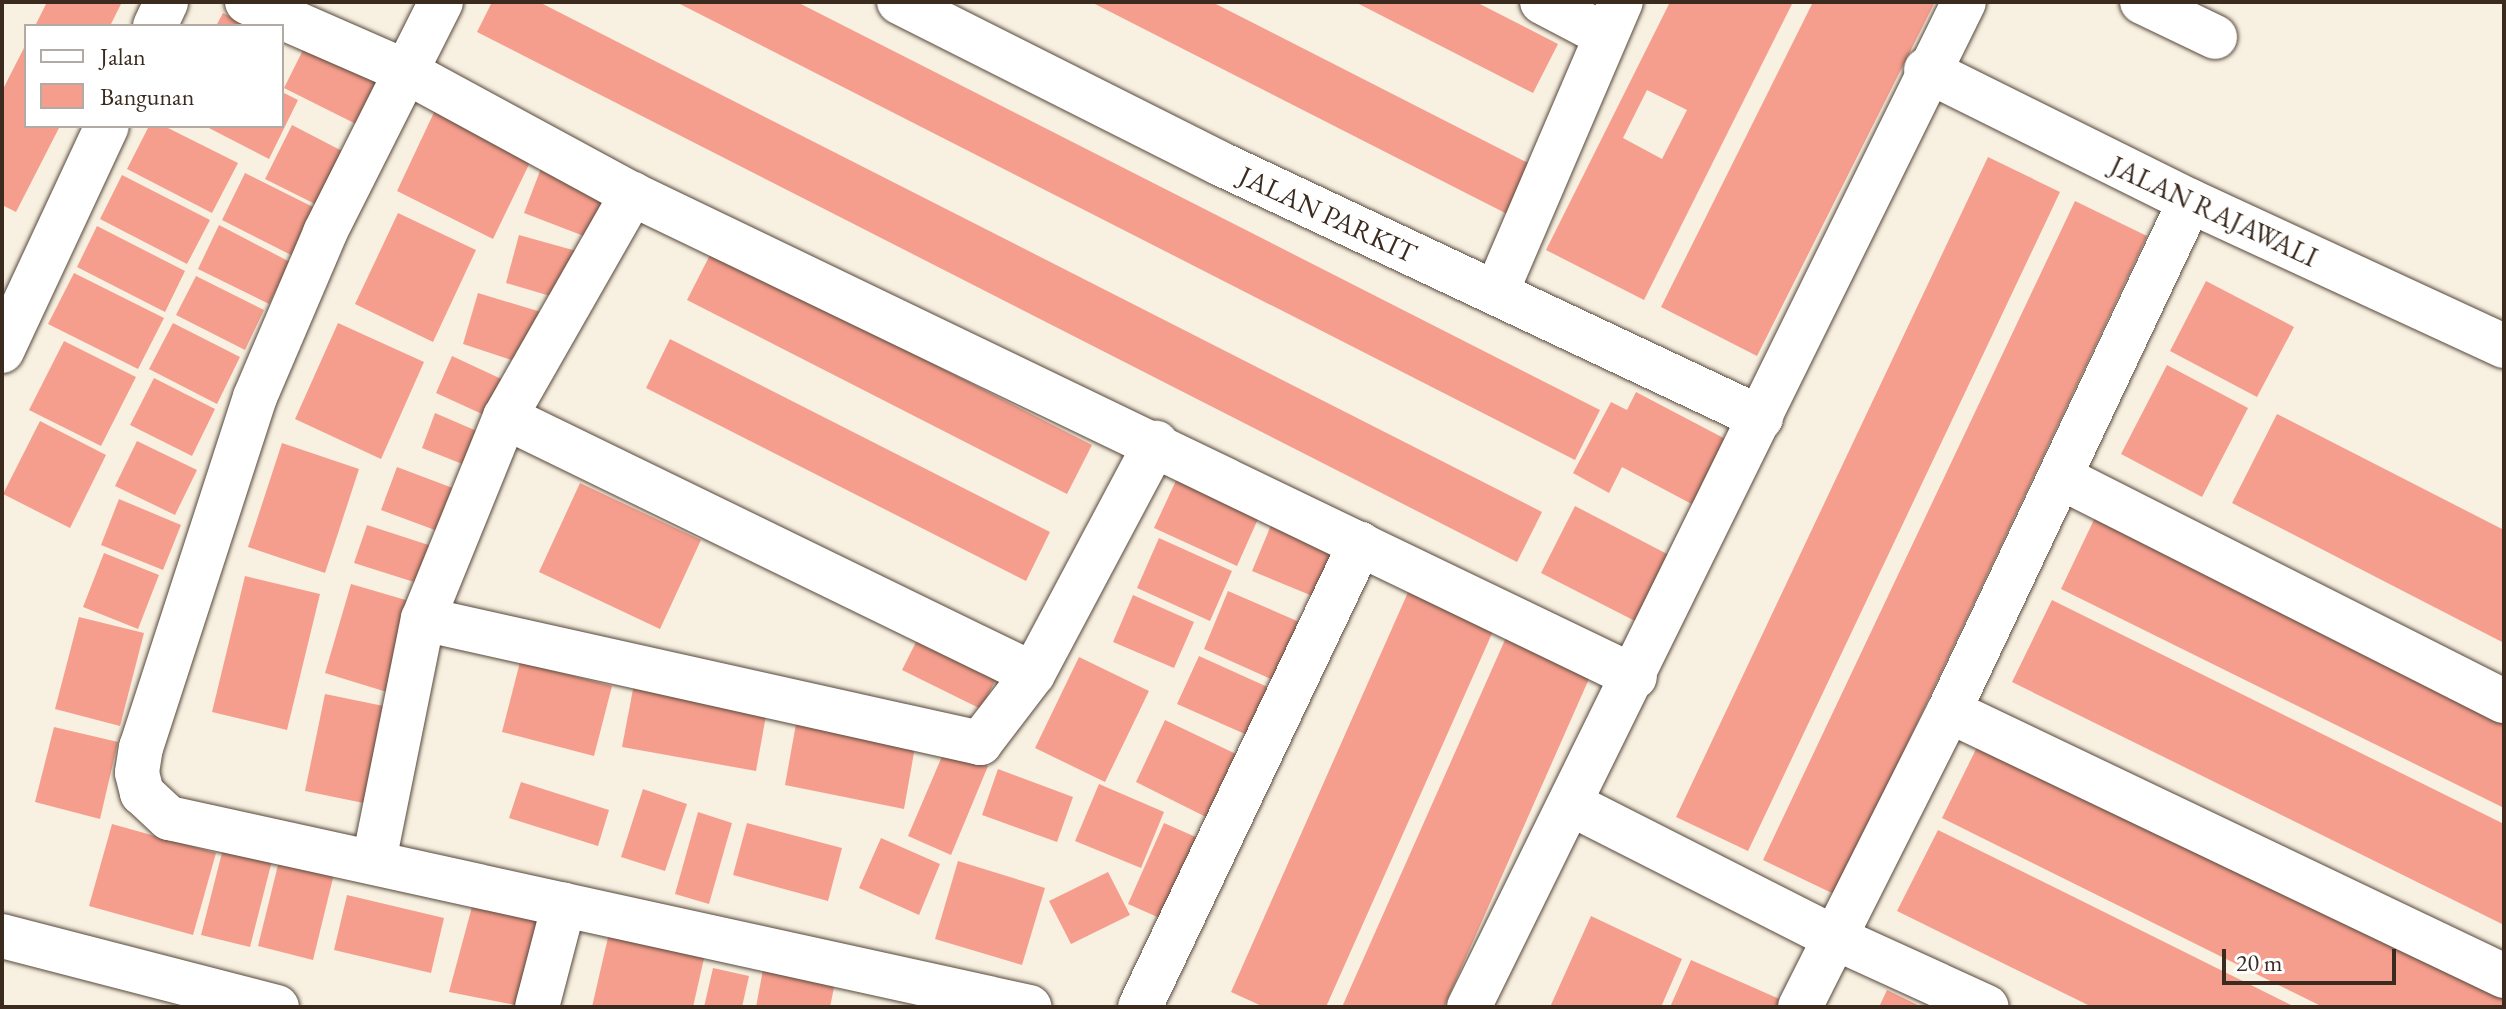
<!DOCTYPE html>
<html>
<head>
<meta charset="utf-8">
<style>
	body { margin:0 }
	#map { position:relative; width:2506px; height:1009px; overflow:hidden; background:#f8f1e2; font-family:"EB Garamond",serif }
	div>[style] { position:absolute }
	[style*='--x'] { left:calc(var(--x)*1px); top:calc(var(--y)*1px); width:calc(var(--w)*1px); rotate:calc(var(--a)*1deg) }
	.building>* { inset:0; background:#f69e8d }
	.roads { filter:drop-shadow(0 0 2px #57483b) drop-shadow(0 0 2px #57483b) }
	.minor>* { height:44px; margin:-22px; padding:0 22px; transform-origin:22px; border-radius:22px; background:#fff }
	span { translate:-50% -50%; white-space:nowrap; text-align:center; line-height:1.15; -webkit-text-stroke:7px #fff; paint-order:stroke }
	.street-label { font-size:28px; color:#3b2a1e }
	.frame { position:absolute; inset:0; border:4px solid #3b2a1e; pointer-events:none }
	.legend { position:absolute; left:24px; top:24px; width:260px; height:104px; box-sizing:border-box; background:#fff; border:2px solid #b1aaa5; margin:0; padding:10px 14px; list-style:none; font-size:24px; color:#3b2a1e }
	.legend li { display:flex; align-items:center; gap:16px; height:40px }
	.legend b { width:40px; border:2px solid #b1aaa5 }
	.scale { position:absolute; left:2222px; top:949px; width:174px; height:36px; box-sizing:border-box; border:4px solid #3b2a1e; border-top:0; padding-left:10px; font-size:24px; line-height:28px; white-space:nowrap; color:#3b2a1e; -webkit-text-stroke:6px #fff; paint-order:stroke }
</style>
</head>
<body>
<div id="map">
	<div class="building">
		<div style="clip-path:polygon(47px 2px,122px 2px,110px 26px,35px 26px)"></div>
		<div style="clip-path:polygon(492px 2px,539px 2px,1542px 512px,1517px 562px,477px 32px)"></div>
		<div style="clip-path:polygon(676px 2px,797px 2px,1600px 410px,1575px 460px)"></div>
		<div style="clip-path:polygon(1091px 2px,1212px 2px,1538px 168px,1513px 217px)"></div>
		<div style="clip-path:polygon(1355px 2px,1476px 2px,1558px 44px,1533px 93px)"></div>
		<div style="clip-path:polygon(evenodd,1670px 2px,1793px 2px,1644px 300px,1546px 250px,1670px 2px,1647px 90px,1687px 110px,1662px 159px,1623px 138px,1647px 90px)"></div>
		<div style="clip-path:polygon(1813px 2px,1935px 2px,1757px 356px,1661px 307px)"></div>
		<div style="clip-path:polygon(223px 13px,249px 26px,216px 26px)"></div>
		<div style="clip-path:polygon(312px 32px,393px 73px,366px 129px,284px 88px)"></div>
		<div style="clip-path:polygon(26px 44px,26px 126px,60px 126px,16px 212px,2px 205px,2px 91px)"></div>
		<div style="clip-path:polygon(282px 92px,298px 100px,269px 159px,205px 126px,282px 126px)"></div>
		<div style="clip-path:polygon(437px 106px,534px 154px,493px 239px,397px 191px)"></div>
		<div style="clip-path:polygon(292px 125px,346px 153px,319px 206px,265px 179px)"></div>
		<div style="clip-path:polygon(149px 126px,164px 126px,238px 163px,212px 213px,127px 169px)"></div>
		<div style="clip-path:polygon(1988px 157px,2060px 192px,1748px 851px,1676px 817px)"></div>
		<div style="clip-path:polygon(543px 163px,607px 188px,589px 238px,524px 213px)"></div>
		<div style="clip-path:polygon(245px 173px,319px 210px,295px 257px,222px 220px)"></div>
		<div style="clip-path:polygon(122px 175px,210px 220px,187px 264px,100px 219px)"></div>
		<div style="clip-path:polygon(2075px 201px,2147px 236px,1836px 895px,1763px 860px)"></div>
		<div style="clip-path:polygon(398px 213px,476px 250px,433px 342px,355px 304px)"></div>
		<div style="clip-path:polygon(219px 225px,290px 262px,269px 304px,198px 269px)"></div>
		<div style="clip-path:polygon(97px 226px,185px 271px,165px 312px,77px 267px)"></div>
		<div style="clip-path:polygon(519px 235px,580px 252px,567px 301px,506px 283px)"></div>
		<div style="clip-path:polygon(712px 251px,1092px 445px,1067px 494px,687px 300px)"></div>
		<div style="clip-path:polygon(74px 273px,164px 318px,138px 369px,48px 324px)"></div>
		<div style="clip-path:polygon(196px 276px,264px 310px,245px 350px,176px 315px)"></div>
		<div style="clip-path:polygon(2206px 281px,2294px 327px,2257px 397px,2170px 351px)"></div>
		<div style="clip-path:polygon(478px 293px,541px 312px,524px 364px,463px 344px)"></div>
		<div style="clip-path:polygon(173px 323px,240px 357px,217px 404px,149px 369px)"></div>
		<div style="clip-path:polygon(338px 323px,424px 362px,381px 459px,295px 419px)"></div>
		<div style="clip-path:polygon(670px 339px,1050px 532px,1026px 581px,646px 388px)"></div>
		<div style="clip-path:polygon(64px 341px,136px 377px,101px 446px,29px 410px)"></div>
		<div style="clip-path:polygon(452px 356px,510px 383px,493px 419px,436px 393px)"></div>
		<div style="clip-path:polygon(2167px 365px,2248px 408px,2202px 497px,2121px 454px)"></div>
		<div style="clip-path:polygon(154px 378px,215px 409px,192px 456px,130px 425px)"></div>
		<div style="clip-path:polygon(1636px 392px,1735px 444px,1701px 509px,1622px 467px,1609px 493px,1573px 473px,1611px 402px,1627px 410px)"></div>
		<div style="clip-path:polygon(435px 413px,493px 438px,480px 471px,422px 448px)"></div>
		<div style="clip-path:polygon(2277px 414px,2504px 530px,2504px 643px,2232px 503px)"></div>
		<div style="clip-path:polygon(40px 421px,106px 455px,70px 528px,3px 494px)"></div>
		<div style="clip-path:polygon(137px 441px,197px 470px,175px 515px,115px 486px)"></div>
		<div style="clip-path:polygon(282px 443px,359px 469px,325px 573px,248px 547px)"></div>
		<div style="clip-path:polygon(397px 467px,466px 493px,451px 536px,381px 510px)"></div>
		<div style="clip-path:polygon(1180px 472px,1262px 510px,1237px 566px,1154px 528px)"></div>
		<div style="clip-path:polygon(580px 483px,701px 540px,660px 629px,539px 572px)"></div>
		<div style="clip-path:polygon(119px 499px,181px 525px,163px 570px,101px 545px)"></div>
		<div style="clip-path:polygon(1575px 506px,1669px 555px,1635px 621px,1541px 573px)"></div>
		<div style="clip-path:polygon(2100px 507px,2504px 708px,2504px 808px,2061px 589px)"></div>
		<div style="clip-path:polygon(1276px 513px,1351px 544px,1327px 602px,1252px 571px)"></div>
		<div style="clip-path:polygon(367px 525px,444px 550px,433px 588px,354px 563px)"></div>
		<div style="clip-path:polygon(1159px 538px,1232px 571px,1210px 621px,1137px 588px)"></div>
		<div style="clip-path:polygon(104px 553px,159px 575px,138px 629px,83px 607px)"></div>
		<div style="clip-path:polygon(245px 576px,320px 594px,287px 730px,212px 712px)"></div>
		<div style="clip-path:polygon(1413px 581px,1498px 620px,1326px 1007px,1264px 1007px,1231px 992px)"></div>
		<div style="clip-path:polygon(351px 584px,416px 603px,390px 693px,325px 673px)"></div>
		<div style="clip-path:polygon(1228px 591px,1304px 624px,1280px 683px,1204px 649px)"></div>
		<div style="clip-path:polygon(1133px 595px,1194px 622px,1174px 668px,1113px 642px)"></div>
		<div style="clip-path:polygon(2052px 600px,2504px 824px,2504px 925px,2012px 682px)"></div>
		<div style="clip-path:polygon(79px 617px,144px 633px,120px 726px,55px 709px)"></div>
		<div style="clip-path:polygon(1512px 624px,1596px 663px,1444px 1007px,1342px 1007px)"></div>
		<div style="clip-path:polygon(923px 628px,1002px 667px,981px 709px,902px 670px)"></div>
		<div style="clip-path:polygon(1199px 656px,1274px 690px,1254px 738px,1177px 704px)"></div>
		<div style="clip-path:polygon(1079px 657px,1149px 691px,1105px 782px,1035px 748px)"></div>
		<div style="clip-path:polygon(520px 662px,612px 686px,594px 756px,502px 732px)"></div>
		<div style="clip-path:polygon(634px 684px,767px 710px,756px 771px,622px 747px)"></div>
		<div style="clip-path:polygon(325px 694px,403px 710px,383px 807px,305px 791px)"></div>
		<div style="clip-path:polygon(1165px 720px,1236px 754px,1206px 817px,1136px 782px)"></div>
		<div style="clip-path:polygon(796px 724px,915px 747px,904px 809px,785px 785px)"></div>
		<div style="clip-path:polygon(54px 727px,118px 742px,100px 819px,35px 802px)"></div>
		<div style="clip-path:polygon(1982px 737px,2504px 996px,2504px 1007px,2323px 1007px,1942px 818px)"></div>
		<div style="clip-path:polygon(946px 747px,988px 766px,951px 855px,908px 836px)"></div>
		<div style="clip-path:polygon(998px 769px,1073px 797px,1057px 842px,982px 815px)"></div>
		<div style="clip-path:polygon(521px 782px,609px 810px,598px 846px,509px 818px)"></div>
		<div style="clip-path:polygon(1099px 784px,1164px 812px,1141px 868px,1075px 841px)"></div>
		<div style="clip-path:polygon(643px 789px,687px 804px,665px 871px,621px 857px)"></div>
		<div style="clip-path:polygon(698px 812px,732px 823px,709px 904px,675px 894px)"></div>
		<div style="clip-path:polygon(747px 823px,842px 848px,828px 901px,733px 875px)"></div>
		<div style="clip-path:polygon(1164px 823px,1207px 842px,1171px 923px,1128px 904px)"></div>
		<div style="clip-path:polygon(112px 824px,216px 853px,193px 935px,89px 906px)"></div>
		<div style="clip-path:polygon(1938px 830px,2080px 900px,2295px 1007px,2092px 1007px,1972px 948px,1897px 911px)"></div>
		<div style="clip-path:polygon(881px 838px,940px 864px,919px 915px,859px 888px)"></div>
		<div style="clip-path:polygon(225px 841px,274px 853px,250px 947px,201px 935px)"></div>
		<div style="clip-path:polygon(279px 861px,334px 874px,313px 960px,258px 946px)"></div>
		<div style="clip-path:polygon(958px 861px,1045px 888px,1022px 965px,935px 939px)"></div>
		<div style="clip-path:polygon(1108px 872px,1130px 915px,1071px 944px,1049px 901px)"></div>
		<div style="clip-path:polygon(476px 892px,551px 913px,526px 1007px,449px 992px)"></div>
		<div style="clip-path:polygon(347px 895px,444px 918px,431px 973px,334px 950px)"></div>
		<div style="clip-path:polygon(1591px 916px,1682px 959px,1661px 1007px,1550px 1007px)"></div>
		<div style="clip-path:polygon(609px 933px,705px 954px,693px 1007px,592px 1007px)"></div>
		<div style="clip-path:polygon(766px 954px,838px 968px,830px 1007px,756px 1007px)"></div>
		<div style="clip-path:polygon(1691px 960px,1784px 1001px,1781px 1007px,1670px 1007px)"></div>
		<div style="clip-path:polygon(713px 968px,749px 976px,742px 1007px,704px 1007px)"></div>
		<div style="clip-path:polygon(1887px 990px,1922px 1007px,1879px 1007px)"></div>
	</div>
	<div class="roads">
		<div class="minor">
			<div style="--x:247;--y:2;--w:172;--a:23.6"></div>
			<div style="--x:405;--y:71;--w:258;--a:28.5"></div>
			<div style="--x:632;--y:194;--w:1113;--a:25.71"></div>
			<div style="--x:441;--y:2;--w:258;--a:116.7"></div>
			<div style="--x:325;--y:233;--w:178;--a:113.1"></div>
			<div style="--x:255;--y:397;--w:368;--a:108"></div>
			<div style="--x:141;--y:747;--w:26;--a:99"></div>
			<div style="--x:137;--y:773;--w:21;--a:76"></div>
			<div style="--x:142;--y:793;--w:37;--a:43"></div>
			<div style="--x:169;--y:818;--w:881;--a:12.39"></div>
			<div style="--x:899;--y:2;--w:358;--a:26.7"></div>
			<div style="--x:1219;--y:163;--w:599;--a:25.2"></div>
			<div style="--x:1542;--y:2;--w:71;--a:27.6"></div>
			<div style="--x:2142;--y:2;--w:81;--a:25.6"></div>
			<div style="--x:155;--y:26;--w:26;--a:-65"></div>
			<div style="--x:1926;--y:70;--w:295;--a:26.4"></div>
			<div style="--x:2190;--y:201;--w:346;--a:24.8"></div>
			<div style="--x:1496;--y:293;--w:317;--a:-66.8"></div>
			<div style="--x:2;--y:351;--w:248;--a:-65"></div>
			<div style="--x:505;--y:417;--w:587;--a:25.95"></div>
			<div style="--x:2060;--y:477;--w:497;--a:26.8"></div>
			<div style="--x:423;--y:619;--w:571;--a:12.55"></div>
			<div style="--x:980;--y:743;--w:87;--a:-52.5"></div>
			<div style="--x:1033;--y:674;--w:262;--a:-62"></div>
			<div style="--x:1949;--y:711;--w:615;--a:25.52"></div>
			<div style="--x:1571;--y:804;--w:292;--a:26.9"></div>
			<div style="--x:1831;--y:936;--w:171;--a:24.5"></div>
			<div style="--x:374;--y:861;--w:247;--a:-78.6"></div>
			<div style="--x:423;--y:619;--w:218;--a:-67.9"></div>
			<div style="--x:505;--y:417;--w:257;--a:-60.3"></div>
			<div style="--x:2;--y:936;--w:284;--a:14.5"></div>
			<div style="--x:537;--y:1007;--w:106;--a:-75.3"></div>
			<div style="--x:1140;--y:1007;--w:513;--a:-64.58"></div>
			<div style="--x:1469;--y:1007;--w:1120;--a:-63.78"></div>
			<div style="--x:1800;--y:1007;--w:331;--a:-63.3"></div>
			<div style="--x:1949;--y:711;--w:564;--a:-64.71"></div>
		</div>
	</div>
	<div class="street-label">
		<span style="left:2214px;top:211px;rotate:25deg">JALAN RAJAWALI</span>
		<span style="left:1328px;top:214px;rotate:25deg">JALAN PARKIT</span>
	</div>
	<div class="frame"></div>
	<ul class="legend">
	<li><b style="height:10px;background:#fff"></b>Jalan</li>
	<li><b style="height:22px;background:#f69e8d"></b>Bangunan</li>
	</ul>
	<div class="scale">20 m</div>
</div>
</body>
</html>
